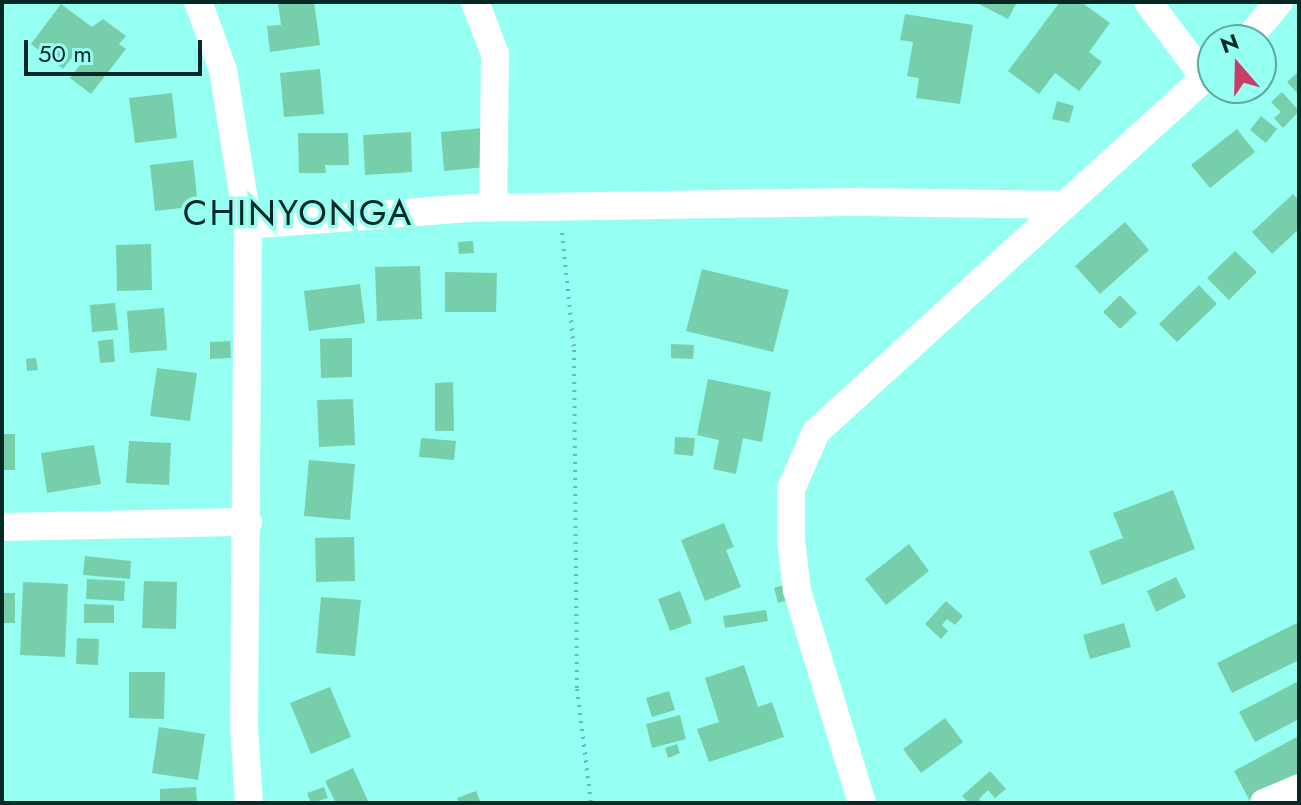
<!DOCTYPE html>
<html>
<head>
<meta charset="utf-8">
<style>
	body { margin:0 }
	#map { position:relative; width:1301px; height:805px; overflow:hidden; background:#95fff1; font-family:Jost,sans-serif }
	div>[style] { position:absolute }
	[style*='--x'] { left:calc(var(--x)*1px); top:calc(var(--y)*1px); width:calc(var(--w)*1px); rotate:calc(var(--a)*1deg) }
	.building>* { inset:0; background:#77ceaa }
	.path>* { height:4px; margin-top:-2px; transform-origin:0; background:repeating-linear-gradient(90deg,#67baaf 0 2px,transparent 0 8px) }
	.minor>* { height:28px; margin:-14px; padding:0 14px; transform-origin:14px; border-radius:14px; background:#fff }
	span { translate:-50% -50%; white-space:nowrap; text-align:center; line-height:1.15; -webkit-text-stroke:7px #95fff1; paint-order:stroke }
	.quarter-label { font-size:36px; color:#062926; letter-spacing:2px }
	.frame { position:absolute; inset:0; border:4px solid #062926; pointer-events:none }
	.north { position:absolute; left:1197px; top:24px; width:80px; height:80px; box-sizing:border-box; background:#95fff1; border:2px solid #5ca9a0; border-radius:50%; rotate:340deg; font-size:22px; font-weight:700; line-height:32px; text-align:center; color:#062926 }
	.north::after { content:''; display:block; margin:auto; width:28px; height:36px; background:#ca3c6a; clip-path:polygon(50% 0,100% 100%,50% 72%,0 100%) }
	.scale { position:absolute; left:24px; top:40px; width:178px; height:36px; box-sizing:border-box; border:4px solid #062926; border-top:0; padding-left:10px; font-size:24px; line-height:28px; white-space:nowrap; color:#062926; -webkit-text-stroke:6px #95fff1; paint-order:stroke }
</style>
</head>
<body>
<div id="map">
	<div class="building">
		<div style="clip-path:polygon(278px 2px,314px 2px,320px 45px,270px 52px,267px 26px,281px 25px)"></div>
		<div style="clip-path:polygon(975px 2px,1017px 2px,1008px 19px)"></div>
		<div style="clip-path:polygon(1060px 2px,1081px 2px,1110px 23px,1089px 52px,1102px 62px,1079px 91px,1055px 73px,1039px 94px,1008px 71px)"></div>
		<div style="clip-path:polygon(61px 4px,92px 27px,103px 19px,126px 36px,119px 44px,126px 49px,91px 94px,70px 78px,83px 61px,74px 55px,63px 69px,31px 44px)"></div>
		<div style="clip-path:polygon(905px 14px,973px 25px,960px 104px,916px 98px,919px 78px,907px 76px,913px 42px,900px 40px)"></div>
		<div style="clip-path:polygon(320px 69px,324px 114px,284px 117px,280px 73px)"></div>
		<div style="clip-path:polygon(1299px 71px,1299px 95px,1287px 82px)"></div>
		<div style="clip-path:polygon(1282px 92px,1299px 111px,1283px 128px,1274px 118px,1281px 112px,1271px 102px)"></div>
		<div style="clip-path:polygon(172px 93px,177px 138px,135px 143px,129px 98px)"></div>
		<div style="clip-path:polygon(1057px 101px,1074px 106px,1069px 123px,1052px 119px)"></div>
		<div style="clip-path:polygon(1261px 116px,1277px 129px,1266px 143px,1250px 130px)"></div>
		<div style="clip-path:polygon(483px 128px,486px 167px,444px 171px,441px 132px)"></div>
		<div style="clip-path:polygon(1237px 129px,1255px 152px,1210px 188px,1191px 165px)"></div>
		<div style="clip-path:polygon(411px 132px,412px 172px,365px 175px,363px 135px)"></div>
		<div style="clip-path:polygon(298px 133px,348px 133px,349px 165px,325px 165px,326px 173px,299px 173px)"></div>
		<div style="clip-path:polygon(193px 160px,198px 206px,155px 211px,150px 165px)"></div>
		<div style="clip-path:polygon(1293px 194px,1299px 201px,1299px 229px,1272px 254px,1252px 232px)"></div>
		<div style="clip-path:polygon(1125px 222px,1149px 250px,1100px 294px,1075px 266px)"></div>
		<div style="clip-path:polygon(473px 241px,474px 253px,459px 254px,458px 242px)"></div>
		<div style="clip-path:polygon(151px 244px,152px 290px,117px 291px,116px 245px)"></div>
		<div style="clip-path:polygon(1235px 251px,1257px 272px,1229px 300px,1207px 278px)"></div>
		<div style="clip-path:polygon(420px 266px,422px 319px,377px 321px,375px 267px)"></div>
		<div style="clip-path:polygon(702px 269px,789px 290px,773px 352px,686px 331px)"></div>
		<div style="clip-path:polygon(445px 272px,497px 273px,496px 312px,445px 312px)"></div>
		<div style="clip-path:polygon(360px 284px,365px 323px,309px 331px,304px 291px)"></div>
		<div style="clip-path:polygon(1199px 285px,1217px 304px,1177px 342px,1159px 324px)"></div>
		<div style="clip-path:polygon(1120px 295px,1137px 313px,1120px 329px,1103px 312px)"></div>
		<div style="clip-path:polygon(115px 303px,118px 330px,92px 332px,90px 305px)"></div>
		<div style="clip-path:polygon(164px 308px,167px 350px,130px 353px,127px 311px)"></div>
		<div style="clip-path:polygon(352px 338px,352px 377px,321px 378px,320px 339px)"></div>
		<div style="clip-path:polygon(113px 339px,115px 362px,100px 363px,98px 341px)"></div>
		<div style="clip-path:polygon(230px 341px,231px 358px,210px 359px,210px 342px)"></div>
		<div style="clip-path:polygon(671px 344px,694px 345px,693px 359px,671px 358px)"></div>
		<div style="clip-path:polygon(36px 358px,38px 370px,27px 371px,26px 359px)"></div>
		<div style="clip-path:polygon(157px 368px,197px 373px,190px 421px,150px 416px)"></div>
		<div style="clip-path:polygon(708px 379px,771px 392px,762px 442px,743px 438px,736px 474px,713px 469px,719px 440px,697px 435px)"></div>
		<div style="clip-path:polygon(453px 382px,454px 431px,435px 431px,435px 383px)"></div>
		<div style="clip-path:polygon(353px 399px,355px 445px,319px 447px,317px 400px)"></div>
		<div style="clip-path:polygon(2px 434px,15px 434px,15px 470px,2px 470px)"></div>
		<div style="clip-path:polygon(675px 437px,695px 438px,693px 456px,674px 454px)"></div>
		<div style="clip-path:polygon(421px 438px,456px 441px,454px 460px,419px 457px)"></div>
		<div style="clip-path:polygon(129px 441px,171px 443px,169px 485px,126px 483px)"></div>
		<div style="clip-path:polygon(94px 445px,101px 484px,47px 493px,41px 453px)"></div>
		<div style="clip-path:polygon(309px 460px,355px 464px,350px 520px,304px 516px)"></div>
		<div style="clip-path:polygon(1173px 490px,1195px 549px,1102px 585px,1089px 551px,1123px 538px,1113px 513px)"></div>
		<div style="clip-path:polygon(724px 523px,734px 547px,726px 550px,741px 587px,705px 601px,681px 540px)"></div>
		<div style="clip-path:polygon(354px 537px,355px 581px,316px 582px,315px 538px)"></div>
		<div style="clip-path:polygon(909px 544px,929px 571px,886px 605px,865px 579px)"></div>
		<div style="clip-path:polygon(85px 556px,131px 561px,130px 579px,83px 575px)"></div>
		<div style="clip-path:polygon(1176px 577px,1186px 597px,1156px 612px,1147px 591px)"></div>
		<div style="clip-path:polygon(87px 579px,125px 581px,124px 601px,86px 599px)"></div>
		<div style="clip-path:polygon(144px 581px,177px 582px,176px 629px,142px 628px)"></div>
		<div style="clip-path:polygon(23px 582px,68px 584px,65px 657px,20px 655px)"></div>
		<div style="clip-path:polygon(787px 584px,791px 599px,778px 603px,774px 588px)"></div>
		<div style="clip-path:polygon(680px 591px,692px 623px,670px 631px,658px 599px)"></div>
		<div style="clip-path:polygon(2px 593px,15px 593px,15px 623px,2px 623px)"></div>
		<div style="clip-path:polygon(321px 597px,361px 600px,355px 656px,316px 653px)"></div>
		<div style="clip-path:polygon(946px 601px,963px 616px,955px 625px,947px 619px,942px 625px,948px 631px,941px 639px,925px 624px)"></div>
		<div style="clip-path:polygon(84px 604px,114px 605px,114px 623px,84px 623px)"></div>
		<div style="clip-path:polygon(766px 610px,768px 621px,725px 628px,723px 616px)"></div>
		<div style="clip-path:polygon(1299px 622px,1299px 660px,1232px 693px,1217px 663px)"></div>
		<div style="clip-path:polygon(1124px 623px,1131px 647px,1090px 659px,1083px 635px)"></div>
		<div style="clip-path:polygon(77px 638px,99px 639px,98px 665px,76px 664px)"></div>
		<div style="clip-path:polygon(744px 665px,758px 707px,772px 702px,784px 737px,709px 762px,697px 729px,719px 722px,705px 678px)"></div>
		<div style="clip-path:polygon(129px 672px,165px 672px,164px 719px,129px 718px)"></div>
		<div style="clip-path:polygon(1299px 681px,1299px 719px,1255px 742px,1239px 712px)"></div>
		<div style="clip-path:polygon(330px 687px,351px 737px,311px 754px,290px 703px)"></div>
		<div style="clip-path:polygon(669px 691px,675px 710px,652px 717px,646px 698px)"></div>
		<div style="clip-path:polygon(680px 715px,686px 739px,652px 748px,646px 724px)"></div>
		<div style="clip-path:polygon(945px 718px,963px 742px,921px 773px,903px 749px)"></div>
		<div style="clip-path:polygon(159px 727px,205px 734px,198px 780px,152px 773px)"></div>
		<div style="clip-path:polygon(1299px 736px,1299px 779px,1251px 803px,1234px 771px)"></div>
		<div style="clip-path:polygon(677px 744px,680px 753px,668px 758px,665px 748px)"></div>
		<div style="clip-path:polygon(353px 768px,369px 803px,336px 803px,325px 781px)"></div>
		<div style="clip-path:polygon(990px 771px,1006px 789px,995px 798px,988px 790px,979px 799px,983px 803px,969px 803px,962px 796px)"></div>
		<div style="clip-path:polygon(196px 787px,197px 803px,160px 803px,160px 789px)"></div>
		<div style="clip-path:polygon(324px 787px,328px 798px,311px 803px,307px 793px)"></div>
		<div style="clip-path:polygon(476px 791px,481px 803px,459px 803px,457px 798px)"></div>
	</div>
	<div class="path">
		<div style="--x:562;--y:233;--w:118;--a:84.1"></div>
		<div style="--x:574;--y:350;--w:339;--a:89.5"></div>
		<div style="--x:577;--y:689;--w:115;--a:83"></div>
	</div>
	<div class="minor">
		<div style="--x:198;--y:2;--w:72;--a:69.8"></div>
		<div style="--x:223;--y:70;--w:157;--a:80.8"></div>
		<div style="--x:248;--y:225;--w:502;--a:90.46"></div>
		<div style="--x:244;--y:727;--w:76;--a:86.2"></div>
		<div style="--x:475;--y:2;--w:56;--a:69"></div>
		<div style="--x:495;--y:54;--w:154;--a:90.7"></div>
		<div style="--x:1148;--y:2;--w:95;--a:53.1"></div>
		<div style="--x:1247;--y:40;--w:50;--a:-49.9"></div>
		<div style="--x:248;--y:225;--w:222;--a:-4.4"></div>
		<div style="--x:469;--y:208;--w:393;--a:-0.9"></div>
		<div style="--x:862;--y:202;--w:203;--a:0.8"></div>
		<div style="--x:2;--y:527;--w:246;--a:-1.2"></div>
		<div style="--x:862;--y:803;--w:223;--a:-107"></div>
		<div style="--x:797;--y:590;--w:50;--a:-96.8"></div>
		<div style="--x:791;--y:540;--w:51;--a:-90"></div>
		<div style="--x:791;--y:489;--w:62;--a:-66.3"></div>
		<div style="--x:816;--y:432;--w:537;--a:-42.36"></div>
		<div style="--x:1264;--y:803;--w:38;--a:-23"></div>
	</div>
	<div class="quarter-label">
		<span style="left:298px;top:213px">CHINYONGA</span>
	</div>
	<div class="frame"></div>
	<div class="north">N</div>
	<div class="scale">50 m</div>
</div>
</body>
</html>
